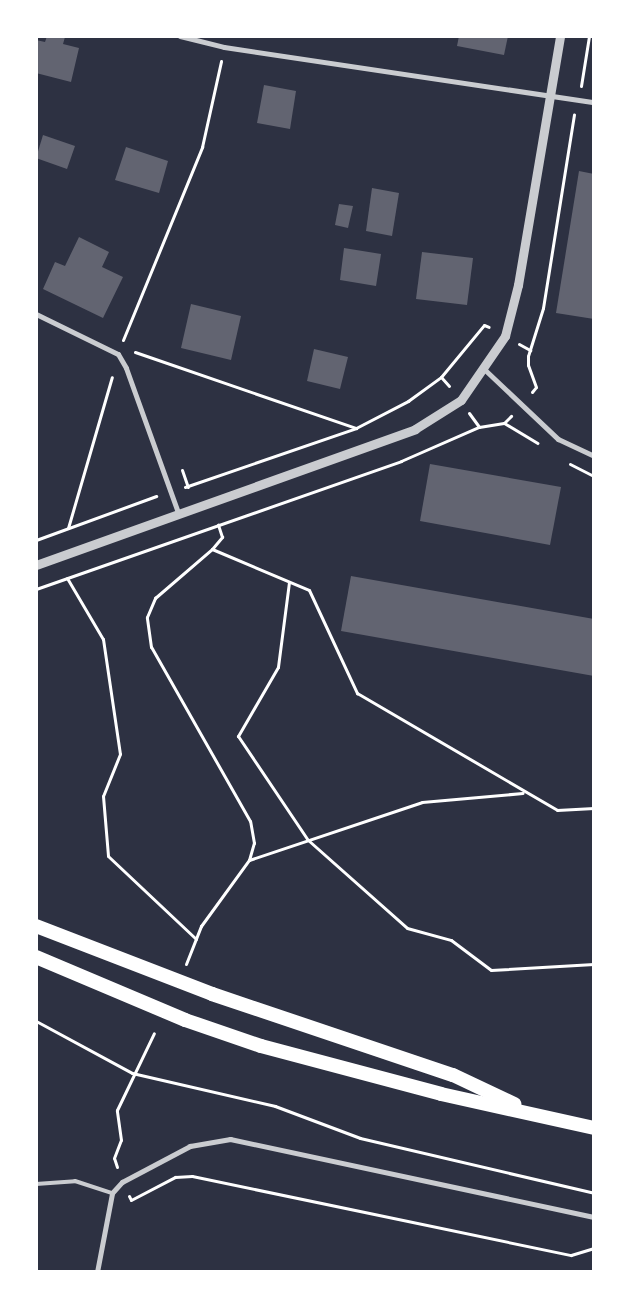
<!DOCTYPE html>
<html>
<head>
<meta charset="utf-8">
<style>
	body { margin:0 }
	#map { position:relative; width:630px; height:1308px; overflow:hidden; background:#2d3142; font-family:"PT Sans Narrow",sans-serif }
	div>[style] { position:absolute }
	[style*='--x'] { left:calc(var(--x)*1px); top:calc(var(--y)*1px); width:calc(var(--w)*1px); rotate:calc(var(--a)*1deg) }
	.building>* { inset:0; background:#626471 }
	.path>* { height:3px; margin:-1.5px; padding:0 1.5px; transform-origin:1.5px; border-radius:1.5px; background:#fff }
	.service>* { height:4px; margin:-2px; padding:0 2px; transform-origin:2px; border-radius:2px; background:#caccd0 }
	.minor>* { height:5px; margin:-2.5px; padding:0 2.5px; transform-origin:2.5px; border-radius:2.5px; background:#caccd0 }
	.tertiary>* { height:9px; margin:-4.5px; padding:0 4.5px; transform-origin:4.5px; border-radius:4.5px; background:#caccd0 }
	.trunk>* { height:14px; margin:-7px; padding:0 7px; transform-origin:7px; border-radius:7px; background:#fff }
	span { translate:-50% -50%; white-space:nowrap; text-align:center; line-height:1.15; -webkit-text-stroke:4px #fff; paint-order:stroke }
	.frame { position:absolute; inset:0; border:38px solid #fff; pointer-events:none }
</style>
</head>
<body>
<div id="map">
	<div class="building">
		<div style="clip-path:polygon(47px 36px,65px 37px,63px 44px,79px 48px,71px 82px,36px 73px,36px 40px,45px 42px)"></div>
		<div style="clip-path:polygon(459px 36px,508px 36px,504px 55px,457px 46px)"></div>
		<div style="clip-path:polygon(264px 85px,296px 91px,290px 129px,257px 123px)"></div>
		<div style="clip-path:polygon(43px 135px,75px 146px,67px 169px,36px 158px)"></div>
		<div style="clip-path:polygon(126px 147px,168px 161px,159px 193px,115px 180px)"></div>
		<div style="clip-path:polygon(579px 171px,594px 174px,594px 319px,556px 313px)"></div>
		<div style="clip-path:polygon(372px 188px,399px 193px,392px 236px,366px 231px)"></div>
		<div style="clip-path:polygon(339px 204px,353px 206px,348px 228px,335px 225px)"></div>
		<div style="clip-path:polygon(79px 237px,109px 252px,102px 267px,123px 277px,103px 318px,43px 289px,55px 262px,65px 266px)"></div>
		<div style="clip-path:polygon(344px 248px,381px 254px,376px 286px,340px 280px)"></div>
		<div style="clip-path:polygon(422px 252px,473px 258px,467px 305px,416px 299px)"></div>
		<div style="clip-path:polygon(191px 304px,241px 316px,231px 360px,181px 348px)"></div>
		<div style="clip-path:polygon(314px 349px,348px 357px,340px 389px,307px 381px)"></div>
		<div style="clip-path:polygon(430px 464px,561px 487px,550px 545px,420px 521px)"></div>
		<div style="clip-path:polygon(351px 576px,594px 619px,594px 676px,341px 631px)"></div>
	</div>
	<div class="path">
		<div style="--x:581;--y:86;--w:51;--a:-80.9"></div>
		<div style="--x:123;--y:340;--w:209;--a:-67.7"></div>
		<div style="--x:202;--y:147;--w:88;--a:-77.5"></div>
		<div style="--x:519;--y:344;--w:13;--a:29"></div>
		<div style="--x:135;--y:352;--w:234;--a:19"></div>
		<div style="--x:441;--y:377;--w:12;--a:48"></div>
		<div style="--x:532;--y:392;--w:6;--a:-51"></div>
		<div style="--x:536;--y:387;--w:23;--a:-110"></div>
		<div style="--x:528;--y:365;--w:9;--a:-90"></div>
		<div style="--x:528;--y:356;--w:50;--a:-72.6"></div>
		<div style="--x:543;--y:308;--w:196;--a:-80.9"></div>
		<div style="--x:469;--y:413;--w:17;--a:54"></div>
		<div style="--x:504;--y:423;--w:39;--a:31"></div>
		<div style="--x:570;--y:464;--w:27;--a:27"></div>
		<div style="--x:182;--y:470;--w:18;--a:71"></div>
		<div style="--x:185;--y:487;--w:181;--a:-19"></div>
		<div style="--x:356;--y:428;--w:59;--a:-27.4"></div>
		<div style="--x:408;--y:401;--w:41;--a:-36"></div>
		<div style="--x:441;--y:377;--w:67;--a:-50.4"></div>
		<div style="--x:484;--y:325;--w:5;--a:22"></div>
		<div style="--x:68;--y:528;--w:157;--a:-73.8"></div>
		<div style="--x:36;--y:540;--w:128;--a:-20.1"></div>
		<div style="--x:212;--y:549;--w:105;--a:22.9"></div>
		<div style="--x:309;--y:590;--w:114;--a:65"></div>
		<div style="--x:357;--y:693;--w:232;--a:30.3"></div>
		<div style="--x:557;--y:810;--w:37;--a:-3"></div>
		<div style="--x:67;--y:578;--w:71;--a:59.5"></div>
		<div style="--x:103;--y:639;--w:116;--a:81.6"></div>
		<div style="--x:120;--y:754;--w:45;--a:112"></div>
		<div style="--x:103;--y:796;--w:60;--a:85.2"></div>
		<div style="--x:108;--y:856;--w:121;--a:43.3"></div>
		<div style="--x:289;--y:582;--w:86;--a:97.4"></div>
		<div style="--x:278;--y:667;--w:80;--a:120.1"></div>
		<div style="--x:238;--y:736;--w:125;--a:56.1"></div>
		<div style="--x:308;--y:840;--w:132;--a:41.6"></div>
		<div style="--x:407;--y:928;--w:46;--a:15.3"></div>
		<div style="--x:451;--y:940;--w:50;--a:36.9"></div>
		<div style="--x:491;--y:970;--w:103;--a:-3.3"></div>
		<div style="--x:36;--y:589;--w:387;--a:-19.3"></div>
		<div style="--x:401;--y:461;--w:85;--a:-23.6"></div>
		<div style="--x:479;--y:427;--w:25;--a:-9"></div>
		<div style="--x:504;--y:423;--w:10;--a:-45"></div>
		<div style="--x:249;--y:860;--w:182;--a:-18.5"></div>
		<div style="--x:422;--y:802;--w:101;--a:-5.1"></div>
		<div style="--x:186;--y:964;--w:41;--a:-68.5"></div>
		<div style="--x:201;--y:926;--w:82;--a:-54"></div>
		<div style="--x:249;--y:860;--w:18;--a:-74"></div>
		<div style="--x:254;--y:843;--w:22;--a:-100"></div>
		<div style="--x:250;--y:821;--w:200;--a:-119.6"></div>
		<div style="--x:151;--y:647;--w:30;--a:-98"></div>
		<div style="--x:147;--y:617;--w:21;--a:-67"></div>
		<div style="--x:155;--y:598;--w:75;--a:-40.7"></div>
		<div style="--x:212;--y:549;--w:16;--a:-50"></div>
		<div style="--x:222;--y:537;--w:13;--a:-108"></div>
		<div style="--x:36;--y:1021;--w:109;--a:28.4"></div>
		<div style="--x:132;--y:1073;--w:147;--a:13"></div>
		<div style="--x:275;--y:1106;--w:91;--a:20.6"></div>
		<div style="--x:360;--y:1138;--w:240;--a:13.2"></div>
		<div style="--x:117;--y:1167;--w:9;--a:-108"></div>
		<div style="--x:114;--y:1158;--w:19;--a:-69"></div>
		<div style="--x:121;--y:1140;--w:30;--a:-98"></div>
		<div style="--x:117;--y:1110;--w:85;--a:-64.3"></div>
		<div style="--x:129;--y:1196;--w:4;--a:63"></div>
		<div style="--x:131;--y:1200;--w:50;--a:-27.6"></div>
		<div style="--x:175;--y:1177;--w:17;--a:-3"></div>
		<div style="--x:192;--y:1176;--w:387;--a:11.8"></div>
		<div style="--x:571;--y:1255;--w:24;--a:-17"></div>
	</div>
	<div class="service">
		<div style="--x:36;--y:1184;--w:39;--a:-4"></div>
		<div style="--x:75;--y:1181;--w:39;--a:18"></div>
	</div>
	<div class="minor">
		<div style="--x:180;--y:36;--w:45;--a:14"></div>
		<div style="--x:224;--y:47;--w:374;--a:8.5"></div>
		<div style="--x:36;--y:314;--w:91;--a:26"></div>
		<div style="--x:118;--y:354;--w:16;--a:60"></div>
		<div style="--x:126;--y:368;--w:156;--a:70.2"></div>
		<div style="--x:484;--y:369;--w:102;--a:43.4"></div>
		<div style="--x:558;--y:439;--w:40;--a:25"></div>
		<div style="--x:97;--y:1272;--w:80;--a:-79.2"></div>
		<div style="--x:112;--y:1193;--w:15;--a:-48"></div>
		<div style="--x:122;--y:1182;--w:77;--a:-27.9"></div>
		<div style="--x:190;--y:1146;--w:41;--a:-9.9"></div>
		<div style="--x:230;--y:1139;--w:372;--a:12.1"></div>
	</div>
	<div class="tertiary">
		<div style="--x:36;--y:565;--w:403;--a:-19.7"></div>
		<div style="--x:415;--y:429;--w:54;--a:-32.2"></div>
		<div style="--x:461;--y:400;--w:78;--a:-55.5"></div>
		<div style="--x:505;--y:336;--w:53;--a:-75.7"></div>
		<div style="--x:518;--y:285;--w:253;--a:-80.4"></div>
	</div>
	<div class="trunk">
		<div style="--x:36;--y:926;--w:189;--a:21.1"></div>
		<div style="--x:212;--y:994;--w:254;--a:18.6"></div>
		<div style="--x:453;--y:1075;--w:68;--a:25.4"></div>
		<div style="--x:36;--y:957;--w:162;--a:22.9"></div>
		<div style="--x:185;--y:1020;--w:80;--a:18.9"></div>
		<div style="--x:261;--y:1046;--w:186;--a:14.9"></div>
		<div style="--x:441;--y:1094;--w:157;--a:12.5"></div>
	</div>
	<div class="frame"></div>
</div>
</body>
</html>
